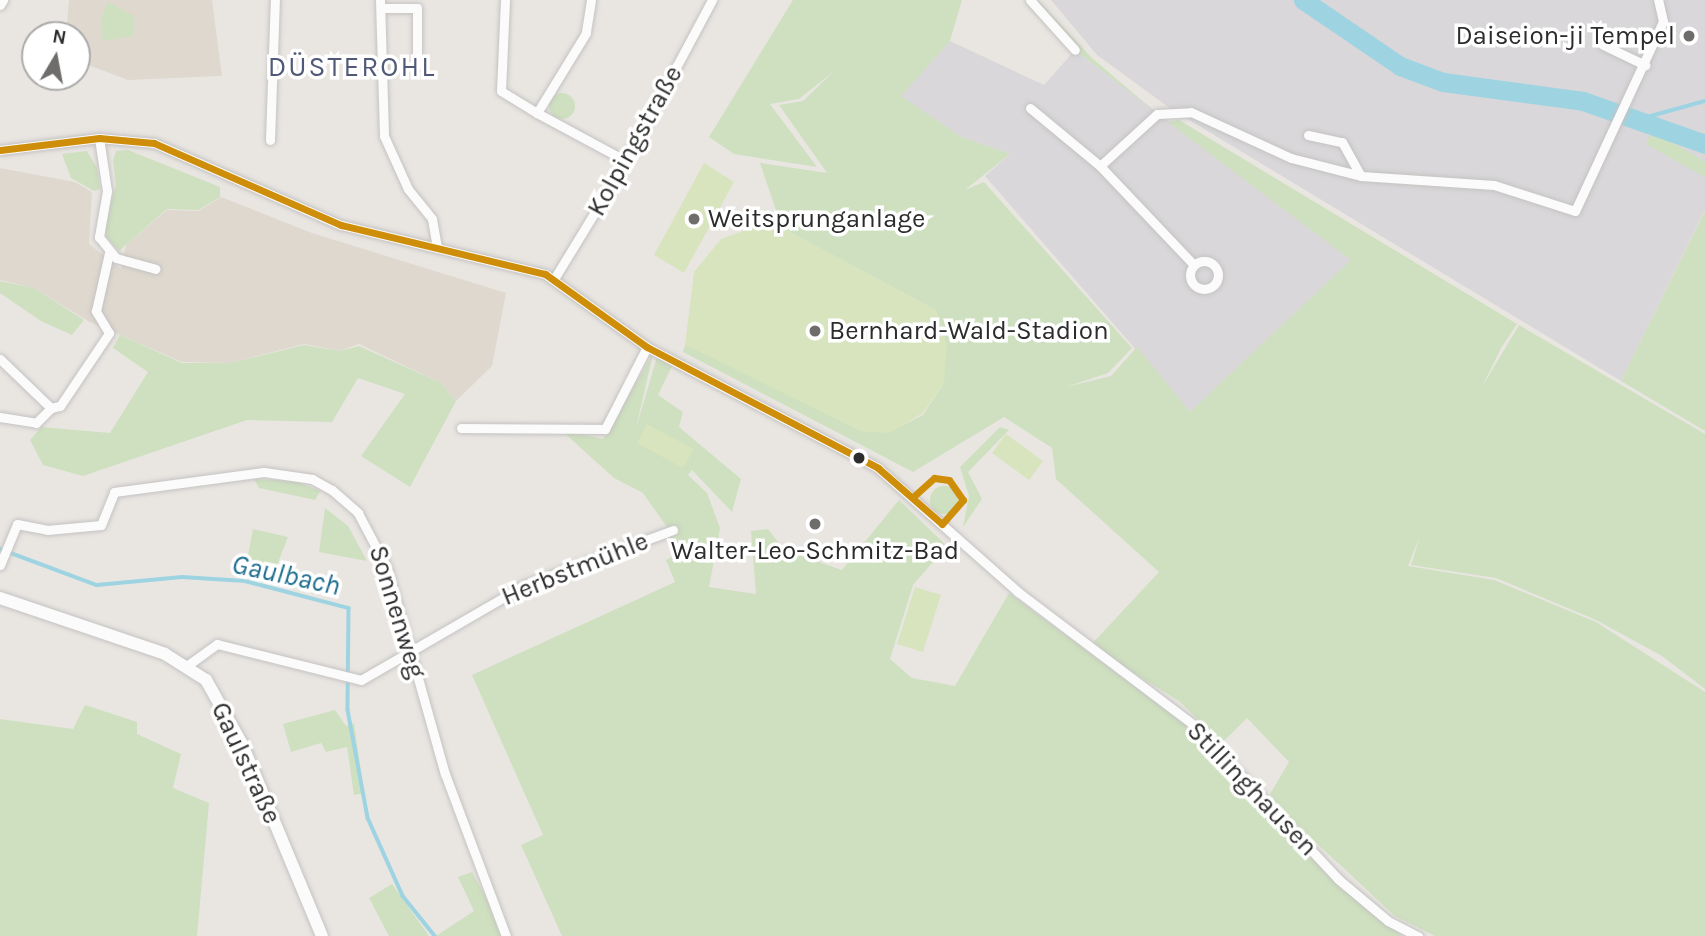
<!DOCTYPE html>
<html>
<head>
<meta charset="utf-8">
<style>
	body { margin:0 }
	#map { position:relative; width:1705px; height:936px; overflow:hidden; background:#e9e6e2; font-family:Karla,sans-serif }
	div>[style] { position:absolute }
	[style*='--x'] { left:calc(var(--x)*1px); top:calc(var(--y)*1px); width:calc(var(--w)*1px); rotate:calc(var(--a)*1deg) }
	.industrial>* { inset:0; background:#d9d7d9 }
	.education>* { inset:0; background:#dfd8cf }
	.green>* { inset:0; background:#cee0bf }
	.round { border-radius:50% }
	.pitch>* { inset:0; background:#d7e4bd }
	.stream>* { height:3.5px; margin:-1.75px; padding:0 1.75px; transform-origin:1.75px; border-radius:1.75px; background:#9ed4e2 }
	.river>* { height:19px; margin:-9.5px; padding:0 9.5px; transform-origin:9.5px; border-radius:9.5px; background:#9ed4e2 }
	.roads { filter:drop-shadow(0 0 2px #c4c3c2) drop-shadow(0 0 2px #c4c3c2) }
	.minor>* { height:9px; margin:-4.5px; padding:0 4.5px; transform-origin:4.5px; border-radius:4.5px; background:#fcfbfb }
	.minor>.ring { margin:-4.5px; padding:0; box-sizing:content-box; background:none; border:9px solid #fcfbfb; border-radius:50% }
	.secondary>* { height:12px; margin:-6px; padding:0 6px; transform-origin:6px; border-radius:6px; background:#fcfbfb }
	.bus-1>* { height:7px; margin:-3.5px; padding:0 3.5px; transform-origin:3.5px; border-radius:3.5px; background:#ce8e09 }
	.dots>* { width:19px; height:19px; translate:-50% -50%; box-sizing:border-box; border:4px solid #fff; border-radius:50% }
	span { translate:-50% -50%; white-space:nowrap; text-align:center; line-height:1.15; -webkit-text-stroke:7px #fff; paint-order:stroke }
	.poi-label { font-size:26px; color:#2c2c2c }
	.right { translate:-100% -50%; text-align:right }
	.left { translate:0 -50%; text-align:left }
	.street-label { font-size:26px; color:#2c2c2c }
	.neighbourhood-label { font-size:28px; color:#505978; letter-spacing:2px }
	.water-label { font-size:28px; color:#1c6d8f; font-style:italic }
	.north { position:absolute; left:21px; top:21px; width:70px; height:70px; box-sizing:border-box; background:#fff; border:2px solid #ababab; border-radius:50%; rotate:10deg; font-size:19px; font-weight:700; line-height:28px; text-align:center; color:#2c2c2c }
	.north::after { content:''; display:block; margin:auto; width:24px; height:32px; background:#6e6d6c; clip-path:polygon(50% 0,100% 100%,50% 72%,0 100%) }
</style>
</head>
<body>
<div id="map">
	<div class="industrial">
		<div style="clip-path:polygon(1051px 0,1705px 0,1705px 210px,1621px 381px,1171px 109px,1097px 55px)"></div>
		<div style="clip-path:polygon(950px 41px,1044px 85px,1075px 50px,1352px 260px,1190px 412px,985px 176px,1010px 154px,961px 137px,900px 96px)"></div>
	</div>
	<div class="education">
		<div style="clip-path:polygon(69px 0,212px 0,222px 76px,128px 80px,83px 63px,77px 35px,66px 35px)"></div>
		<div style="clip-path:polygon(0 168px,75px 182px,92px 192px,89px 244px,121px 269px,126px 245px,167px 210px,198px 211px,221px 197px,312px 233px,506px 293px,492px 366px,456px 401px,441px 383px,359px 344px,340px 351px,304px 344px,230px 363px,182px 362px,88px 321px,34px 288px,0 280px)"></div>
	</div>
	<div class="green">
		<div style="clip-path:polygon(793px 0,962px 0,950px 41px,901px 96px,961px 137px,1010px 154px,965px 190px,984px 182px,1132px 348px,1108px 373px,1066px 387px,1111px 376px,1137px 347px,1190px 412px,1351px 260px,1168px 122px,1179px 120px,1517px 324px,1501px 348px,1482px 387px,1519px 325px,1705px 434px,1705px 689px,1662px 656px,1596px 620px,1496px 578px,1411px 565px,1420px 536px,1408px 566px,1494px 580px,1596px 622px,1705px 692px,1705px 936px,1435px 936px,1395px 916px,1281px 810px,1270px 794px,1289px 762px,1247px 718px,1222px 743px,1179px 701px,1090px 646px,1159px 572px,1056px 479px,1052px 448px,1004px 417px,913px 472px,683px 352px,685px 345px,706px 354px,861px 431px,889px 432px,923px 415px,944px 383px,936px 310px,782px 228px,760px 163px,827px 173px,779px 105px,803px 101px,834px 71px,799px 99px,770px 104px,817px 167px,734px 154px,709px 137px)"></div>
		<div style="clip-path:polygon(1039px 1px,1092px 58px,1152px 109px,1075px 50px,1036px 7px)"></div>
		<div style="clip-path:polygon(108px 2px,134px 16px,133px 36px,103px 41px,101px 20px)"></div>
		<div class="round" style="left:549px;top:93px;width:26px;height:26px"></div>
		<div style="clip-path:polygon(1652px 130px,1705px 162px,1705px 177px,1646px 144px)"></div>
		<div style="clip-path:polygon(128px 150px,220px 187px,220px 197px,198px 210px,167px 209px,119px 251px,106px 236px,106px 216px,116px 186px,113px 160px,116px 151px)"></div>
		<div style="clip-path:polygon(87px 151px,97px 168px,100px 189px,94px 191px,71px 178px,62px 154px)"></div>
		<div style="clip-path:polygon(1705px 211px,1705px 431px,1621px 381px)"></div>
		<div style="clip-path:polygon(0 281px,34px 288px,84px 320px,72px 335px,41px 321px,0 293px)"></div>
		<div style="clip-path:polygon(120px 335px,182px 363px,230px 363px,304px 345px,340px 351px,359px 346px,441px 383px,456px 401px,410px 487px,361px 456px,405px 394px,358px 378px,332px 422px,247px 420px,83px 476px,43px 465px,30px 440px,41px 427px,110px 433px,148px 372px,113px 348px)"></div>
		<div style="clip-path:polygon(653px 354px,636px 428px,657px 357px,672px 366px,658px 395px,683px 412px,679px 427px,741px 479px,732px 512px,692px 470px,688px 475px,707px 493px,720px 528px,709px 587px,756px 594px,751px 531px,768px 529px,784px 550px,842px 570px,899px 500px,947px 546px,913px 585px,890px 659px,912px 678px,955px 686px,1009px 593px,1187px 725px,1324px 870px,1402px 936px,562px 936px,521px 845px,543px 835px,472px 675px,675px 582px,666px 560px,674px 556px,669px 530px,643px 493px,614px 478px,561px 430px,603px 439px)"></div>
		<div style="clip-path:polygon(1000px 427px,1009px 430px,968px 472px,982px 499px,963px 527px,969px 496px,960px 467px)"></div>
		<div style="clip-path:polygon(254px 479px,295px 481px,320px 491px,315px 500px,259px 488px)"></div>
		<div class="round" style="left:930px;top:486px;width:28px;height:28px"></div>
		<div style="clip-path:polygon(325px 508px,348px 526px,367px 561px,319px 552px)"></div>
		<div style="clip-path:polygon(253px 529px,288px 537px,272px 578px,260px 577px,259px 584px,244px 577px)"></div>
		<div style="clip-path:polygon(85px 705px,137px 722px,137px 734px,181px 754px,173px 788px,209px 803px,197px 936px,0 936px,0 719px,73px 729px)"></div>
		<div style="clip-path:polygon(335px 710px,346px 726px,354px 723px,364px 793px,354px 795px,347px 747px,326px 752px,321px 743px,291px 752px,283px 724px)"></div>
		<div style="clip-path:polygon(472px 872px,506px 936px,436px 936px,474px 911px,458px 877px)"></div>
		<div style="clip-path:polygon(392px 884px,429px 936px,389px 936px,369px 898px)"></div>
	</div>
	<div class="pitch">
		<div style="clip-path:polygon(704px 163px,734px 182px,684px 273px,654px 255px)"></div>
		<div style="clip-path:polygon(752px 228px,782px 228px,936px 310px,947px 345px,944px 383px,923px 413px,889px 433px,861px 431px,685px 345px,694px 272px,721px 239px)"></div>
		<div style="clip-path:polygon(647px 424px,694px 449px,683px 468px,637px 443px)"></div>
		<div style="clip-path:polygon(1006px 434px,1043px 461px,1029px 480px,992px 453px)"></div>
		<div style="clip-path:polygon(915px 587px,941px 595px,923px 652px,897px 644px)"></div>
	</div>
	<div class="stream">
		<div style="--x:1640;--y:119;--w:67;--a:-15.5"></div>
		<div style="--x:0;--y:549;--w:103;--a:20.4"></div>
		<div style="--x:97;--y:585;--w:85;--a:-5.4"></div>
		<div style="--x:182;--y:577;--w:63;--a:3.6"></div>
		<div style="--x:245;--y:581;--w:107;--a:14.6"></div>
		<div style="--x:349;--y:608;--w:102;--a:90.6"></div>
		<div style="--x:348;--y:710;--w:110;--a:79.5"></div>
		<div style="--x:368;--y:818;--w:85;--a:65.8"></div>
		<div style="--x:403;--y:896;--w:51;--a:51.3"></div>
	</div>
	<div class="river">
		<div style="--x:1303;--y:0;--w:117;--a:34.2"></div>
		<div style="--x:1400;--y:66;--w:46;--a:20.4"></div>
		<div style="--x:1443;--y:82;--w:141;--a:7.7"></div>
		<div style="--x:1583;--y:101;--w:129;--a:19.4"></div>
	</div>
	<div class="roads">
		<div class="minor">
			<div style="--x:380;--y:0;--w:136;--a:88.3"></div>
			<div style="--x:384;--y:136;--w:58;--a:65.6"></div>
			<div style="--x:408;--y:189;--w:38;--a:51"></div>
			<div style="--x:432;--y:219;--w:29;--a:80"></div>
			<div style="--x:505;--y:0;--w:91;--a:92.5"></div>
			<div style="--x:501;--y:91;--w:42;--a:31.4"></div>
			<div style="--x:591;--y:0;--w:33;--a:99"></div>
			<div style="--x:586;--y:33;--w:94;--a:121.5"></div>
			<div style="--x:537;--y:113;--w:101;--a:28.3"></div>
			<div style="--x:1030;--y:0;--w:67;--a:48"></div>
			<div style="--x:0;--y:5;--w:6;--a:-59"></div>
			<div style="--x:381;--y:8;--w:36;--a:0"></div>
			<div style="--x:417;--y:8;--w:57;--a:90"></div>
			<div style="--x:1603;--y:45;--w:47;--a:25.5"></div>
			<div style="--x:1030;--y:108;--w:91;--a:39.6"></div>
			<div style="--x:1308;--y:135;--w:35;--a:12"></div>
			<div style="--x:1342;--y:142;--w:39;--a:61"></div>
			<div style="--x:99;--y:138;--w:54;--a:81.4"></div>
			<div style="--x:107;--y:191;--w:47;--a:99.9"></div>
			<div style="--x:99;--y:237;--w:27;--a:51"></div>
			<div style="--x:116;--y:258;--w:41;--a:15.4"></div>
			<div style="--x:270;--y:140;--w:140;--a:-88"></div>
			<div style="--x:0;--y:150;--w:100;--a:-6.9"></div>
			<div style="--x:99;--y:138;--w:55;--a:5.2"></div>
			<div style="--x:154;--y:143;--w:204;--a:23.7"></div>
			<div style="--x:341;--y:225;--w:210;--a:13.5"></div>
			<div style="--x:545;--y:274;--w:125;--a:35.6"></div>
			<div style="--x:647;--y:347;--w:261;--a:27.6"></div>
			<div style="--x:878;--y:468;--w:187;--a:41.5"></div>
			<div style="--x:1018;--y:592;--w:222;--a:37.1"></div>
			<div style="--x:1195;--y:726;--w:209;--a:46.9"></div>
			<div style="--x:1338;--y:879;--w:65;--a:40"></div>
			<div style="--x:1388;--y:921;--w:34;--a:27"></div>
			<div class="ring" style="left:1190px;top:261px;width:19px;height:19px"></div>
			<div style="--x:1194;--y:265;--w:137;--a:-133.5"></div>
			<div style="--x:1100;--y:166;--w:77;--a:-42.4"></div>
			<div style="--x:1157;--y:114;--w:34;--a:-3"></div>
			<div style="--x:1191;--y:112;--w:110;--a:24.7"></div>
			<div style="--x:1291;--y:158;--w:72;--a:14.4"></div>
			<div style="--x:1361;--y:176;--w:133;--a:3.9"></div>
			<div style="--x:1494;--y:185;--w:85;--a:17.8"></div>
			<div style="--x:1575;--y:211;--w:209;--a:-65.1"></div>
			<div style="--x:1663;--y:21;--w:22;--a:-103"></div>
			<div style="--x:554;--y:279;--w:138;--a:-58.6"></div>
			<div style="--x:626;--y:161;--w:183;--a:-61.9"></div>
			<div style="--x:0;--y:359;--w:71;--a:43.9"></div>
			<div style="--x:51;--y:408;--w:9;--a:-13"></div>
			<div style="--x:60;--y:406;--w:88;--a:-56.1"></div>
			<div style="--x:109;--y:333;--w:26;--a:-121"></div>
			<div style="--x:96;--y:311;--w:59;--a:-77.4"></div>
			<div style="--x:0;--y:417;--w:36;--a:9"></div>
			<div style="--x:36;--y:423;--w:21;--a:-45"></div>
			<div style="--x:461;--y:428;--w:144;--a:0.4"></div>
			<div style="--x:605;--y:429;--w:92;--a:-62.9"></div>
			<div style="--x:0;--y:565;--w:44;--a:-67.5"></div>
			<div style="--x:17;--y:524;--w:31;--a:11"></div>
			<div style="--x:47;--y:530;--w:54;--a:-5.3"></div>
			<div style="--x:101;--y:525;--w:35;--a:-68"></div>
			<div style="--x:114;--y:492;--w:151;--a:-7.6"></div>
			<div style="--x:264;--y:472;--w:49;--a:8.3"></div>
			<div style="--x:312;--y:479;--w:23;--a:29"></div>
			<div style="--x:332;--y:490;--w:35;--a:41"></div>
			<div style="--x:358;--y:513;--w:62;--a:62.2"></div>
			<div style="--x:387;--y:568;--w:214;--a:74.3"></div>
			<div style="--x:445;--y:774;--w:173;--a:69.4"></div>
			<div style="--x:188;--y:665;--w:36;--a:-36"></div>
			<div style="--x:217;--y:644;--w:148;--a:14"></div>
			<div style="--x:361;--y:680;--w:190;--a:-30.1"></div>
			<div style="--x:525;--y:585;--w:158;--a:-20.4"></div>
		</div>
		<div class="secondary">
			<div style="--x:0;--y:598;--w:174;--a:18.7"></div>
			<div style="--x:165;--y:654;--w:49;--a:32.4"></div>
			<div style="--x:206;--y:680;--w:73;--a:60.6"></div>
			<div style="--x:242;--y:744;--w:208;--a:67.4"></div>
		</div>
	</div>
	<div class="bus-1">
		<div style="--x:0;--y:150;--w:100;--a:-6.9"></div>
		<div style="--x:99;--y:138;--w:55;--a:5.2"></div>
		<div style="--x:154;--y:143;--w:204;--a:23.7"></div>
		<div style="--x:341;--y:225;--w:210;--a:13.5"></div>
		<div style="--x:545;--y:274;--w:125;--a:35.6"></div>
		<div style="--x:647;--y:347;--w:261;--a:27.6"></div>
		<div style="--x:878;--y:468;--w:85;--a:41.2"></div>
		<div style="--x:942;--y:524;--w:32;--a:-49"></div>
		<div style="--x:963;--y:500;--w:24;--a:-125"></div>
		<div style="--x:949;--y:480;--w:15;--a:-172"></div>
		<div style="--x:934;--y:478;--w:28;--a:138"></div>
	</div>
	<div class="dots">
		<div style="left:1689px;top:36px;background:#6e6d6c"></div>
		<div style="left:694px;top:219px;background:#6e6d6c"></div>
		<div style="left:815px;top:331px;background:#6e6d6c"></div>
		<div style="left:859px;top:458px;background:#2c2c2c"></div>
		<div style="left:815px;top:524px;background:#6e6d6c"></div>
	</div>
	<div class="poi-label">
		<span class="right" style="left:1675px;top:36px">Daiseion-ji Tempel</span>
		<span class="left" style="left:708px;top:219px">Weitsprunganlage</span>
		<span class="left" style="left:829px;top:331px">Bernhard-Wald-Stadion</span>
		<span style="left:815px;top:551px">Walter-Leo-Schmitz-Bad</span>
	</div>
	<div class="street-label">
		<span style="left:635px;top:141px;rotate:-61deg">Kolpingstraße</span>
		<span style="left:575px;top:569px;rotate:-22deg">Herbstmühle</span>
		<span style="left:397px;top:612px;rotate:73deg">Sonnenweg</span>
		<span style="left:246px;top:763px;rotate:65deg">Gaulstraße</span>
		<span style="left:1252px;top:789px;rotate:46deg">Stillinghausen</span>
	</div>
	<div class="neighbourhood-label">
		<span style="left:352px;top:67px">DÜSTEROHL</span>
	</div>
	<div class="water-label">
		<span style="left:286px;top:575px;rotate:12deg">Gaulbach</span>
	</div>
	<div class="north">N</div>
</div>
</body>
</html>
